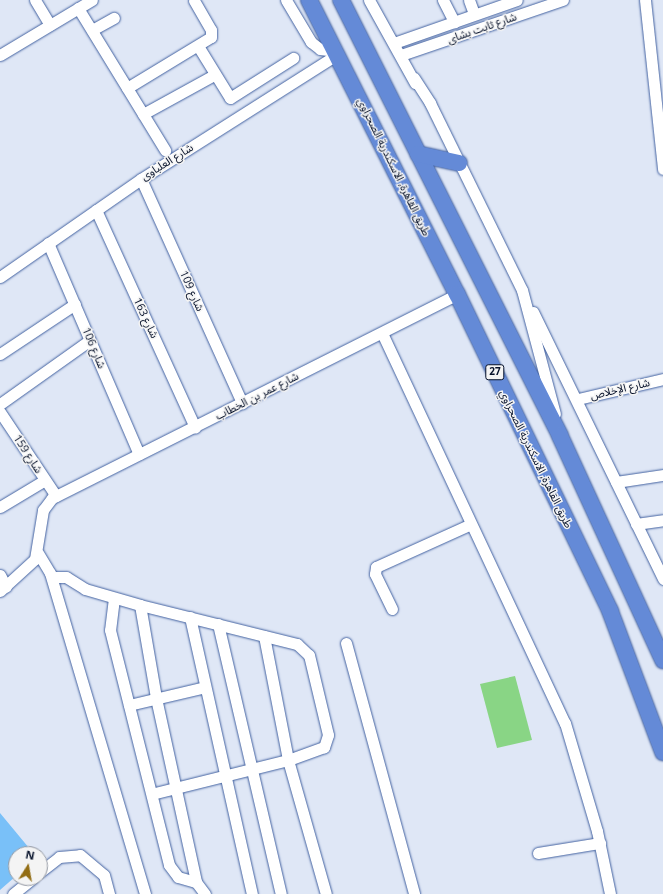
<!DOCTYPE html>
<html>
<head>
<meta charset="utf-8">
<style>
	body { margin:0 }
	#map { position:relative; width:663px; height:894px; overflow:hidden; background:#dfe7f6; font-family:"Open Sans","Noto Sans Arabic",sans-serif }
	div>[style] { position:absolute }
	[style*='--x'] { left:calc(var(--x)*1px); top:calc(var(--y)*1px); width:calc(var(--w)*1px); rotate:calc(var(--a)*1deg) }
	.green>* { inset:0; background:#89d585 }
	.building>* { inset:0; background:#79c0f8 }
	.roads { filter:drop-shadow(0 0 1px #4362a1) drop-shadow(0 0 1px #4362a1) }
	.minor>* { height:11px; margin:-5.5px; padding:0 5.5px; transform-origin:5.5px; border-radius:5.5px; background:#fff }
	.highway>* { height:16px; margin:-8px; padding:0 8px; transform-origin:8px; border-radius:8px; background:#648ad7 }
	span { translate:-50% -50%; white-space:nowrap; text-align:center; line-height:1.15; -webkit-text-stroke:3px #f4f4f4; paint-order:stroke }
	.shield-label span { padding:1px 3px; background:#f4f4f4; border:1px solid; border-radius:3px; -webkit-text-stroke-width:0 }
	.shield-label { font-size:10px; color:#051029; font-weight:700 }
	.street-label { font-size:11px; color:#051029 }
	.north { position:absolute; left:8px; top:846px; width:40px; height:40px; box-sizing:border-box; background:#f4f4f4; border:1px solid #9499a3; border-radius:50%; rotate:11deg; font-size:11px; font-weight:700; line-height:16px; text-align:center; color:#051029 }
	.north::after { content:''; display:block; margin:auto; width:14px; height:18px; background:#926d14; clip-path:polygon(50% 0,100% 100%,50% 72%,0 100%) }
</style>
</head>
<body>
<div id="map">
	<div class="green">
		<div style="clip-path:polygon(515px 676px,532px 740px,497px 748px,480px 684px)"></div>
	</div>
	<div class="building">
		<div style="clip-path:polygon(0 813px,34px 854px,16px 854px,16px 876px,0 890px)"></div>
	</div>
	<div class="roads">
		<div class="minor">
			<div style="--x:35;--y:0;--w:29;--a:59"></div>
			<div style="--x:286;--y:0;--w:49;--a:59.2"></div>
			<div style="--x:311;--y:42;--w:11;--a:38"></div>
			<div style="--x:320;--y:49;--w:16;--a:7"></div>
			<div style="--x:369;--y:0;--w:95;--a:61"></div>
			<div style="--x:443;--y:0;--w:25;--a:63"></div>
			<div style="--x:469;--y:0;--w:15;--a:70"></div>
			<div style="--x:645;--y:0;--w:170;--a:83.9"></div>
			<div style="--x:78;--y:8;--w:167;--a:58.5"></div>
			<div style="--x:92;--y:30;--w:25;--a:-29"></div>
			<div style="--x:394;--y:43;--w:130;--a:-19.3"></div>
			<div style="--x:198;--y:46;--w:61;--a:58.4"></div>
			<div style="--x:230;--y:98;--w:75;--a:-32.4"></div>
			<div style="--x:0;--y:55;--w:107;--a:-30.9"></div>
			<div style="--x:401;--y:55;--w:171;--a:-18.8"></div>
			<div style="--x:414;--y:78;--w:30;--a:57"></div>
			<div style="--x:430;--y:103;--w:208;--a:63.8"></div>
			<div style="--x:522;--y:290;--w:128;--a:75.1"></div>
			<div style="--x:127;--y:88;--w:98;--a:-31.3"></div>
			<div style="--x:211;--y:37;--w:7;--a:-90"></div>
			<div style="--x:211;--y:30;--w:34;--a:-120"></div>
			<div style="--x:143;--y:114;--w:81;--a:-28.8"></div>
			<div style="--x:141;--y:179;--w:246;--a:65.7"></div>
			<div style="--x:96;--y:210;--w:239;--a:65.5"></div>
			<div style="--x:48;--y:243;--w:230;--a:66.7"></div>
			<div style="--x:0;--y:277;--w:172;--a:-34.8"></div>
			<div style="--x:141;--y:179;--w:233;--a:-32.4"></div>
			<div style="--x:533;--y:312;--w:297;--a:64"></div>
			<div style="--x:382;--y:333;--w:431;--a:64.9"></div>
			<div style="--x:565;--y:723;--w:113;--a:73.5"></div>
			<div style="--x:597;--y:831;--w:64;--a:78.3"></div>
			<div style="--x:0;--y:354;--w:90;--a:-33.7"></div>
			<div style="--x:578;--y:399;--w:87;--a:-13.2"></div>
			<div style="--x:0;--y:404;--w:110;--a:-35.4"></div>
			<div style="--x:0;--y:412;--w:101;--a:56.3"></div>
			<div style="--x:616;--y:482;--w:48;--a:-8.5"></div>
			<div style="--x:0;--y:507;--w:52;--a:-31"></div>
			<div style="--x:636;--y:524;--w:27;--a:-8"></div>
			<div style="--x:38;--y:553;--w:23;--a:59"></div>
			<div style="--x:50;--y:573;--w:335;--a:73.5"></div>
			<div style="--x:0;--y:575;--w:13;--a:63"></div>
			<div style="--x:52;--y:577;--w:14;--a:0"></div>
			<div style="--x:66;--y:577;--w:22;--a:32"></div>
			<div style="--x:85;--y:589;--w:57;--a:16.2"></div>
			<div style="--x:140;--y:605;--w:162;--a:14"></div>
			<div style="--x:297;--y:644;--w:16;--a:43"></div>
			<div style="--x:309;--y:655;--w:82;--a:76.6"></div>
			<div style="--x:328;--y:735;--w:13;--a:108"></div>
			<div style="--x:324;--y:747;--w:38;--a:160"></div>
			<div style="--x:288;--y:760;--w:140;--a:166"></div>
			<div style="--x:0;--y:591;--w:47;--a:-42.4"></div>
			<div style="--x:35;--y:559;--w:50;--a:-80.7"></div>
			<div style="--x:43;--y:510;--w:15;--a:-53"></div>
			<div style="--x:52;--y:498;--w:453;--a:-26.7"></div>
			<div style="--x:114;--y:598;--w:32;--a:97"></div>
			<div style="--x:110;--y:630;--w:242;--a:75.9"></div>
			<div style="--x:169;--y:865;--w:15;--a:53"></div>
			<div style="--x:178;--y:877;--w:19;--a:16"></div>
			<div style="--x:140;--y:605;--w:94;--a:80.2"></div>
			<div style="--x:156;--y:698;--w:188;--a:77.7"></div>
			<div style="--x:196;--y:882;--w:15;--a:53"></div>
			<div style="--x:392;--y:609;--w:39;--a:-116"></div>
			<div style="--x:375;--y:574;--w:7;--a:-82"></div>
			<div style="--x:376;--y:567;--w:102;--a:-24.3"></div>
			<div style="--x:190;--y:617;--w:284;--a:77.4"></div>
			<div style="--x:218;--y:624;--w:277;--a:76.9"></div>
			<div style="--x:264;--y:636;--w:126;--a:79"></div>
			<div style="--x:288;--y:760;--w:139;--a:74.2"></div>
			<div style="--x:346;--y:643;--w:260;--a:74.8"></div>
			<div style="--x:129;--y:705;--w:78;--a:-13.3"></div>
			<div style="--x:538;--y:853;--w:63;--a:-9.2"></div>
			<div style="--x:40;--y:872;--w:24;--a:-38"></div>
			<div style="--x:59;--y:857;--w:21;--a:-5"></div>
			<div style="--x:80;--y:855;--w:31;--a:40"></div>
			<div style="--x:104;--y:875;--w:20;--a:75"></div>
			<div style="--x:13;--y:894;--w:26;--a:-39"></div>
		</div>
		<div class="highway">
			<div style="--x:309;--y:0;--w:329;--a:63.3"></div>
			<div style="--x:457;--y:294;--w:352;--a:64.2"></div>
			<div style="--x:610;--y:611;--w:151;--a:69.4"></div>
			<div style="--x:341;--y:0;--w:488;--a:63.3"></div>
			<div style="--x:560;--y:436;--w:247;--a:65.3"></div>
			<div style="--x:418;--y:154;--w:42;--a:12.4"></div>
		</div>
	</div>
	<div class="shield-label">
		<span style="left:495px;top:372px">27</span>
	</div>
	<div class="street-label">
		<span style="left:482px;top:28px;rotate:-19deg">شارع ثابت بشاى</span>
		<span style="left:167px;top:162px;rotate:-32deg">شارع العلباوى</span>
		<span style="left:394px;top:167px;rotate:64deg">طريق القاهرة, الاسكندرية الصحراوي</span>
		<span style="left:192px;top:291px;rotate:66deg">شارع 109</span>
		<span style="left:146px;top:318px;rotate:65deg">شارع 163</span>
		<span style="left:94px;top:348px;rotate:67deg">شارع 106</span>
		<span style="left:620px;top:389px;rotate:-13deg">شارع الإخلاص</span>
		<span style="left:257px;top:396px;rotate:-27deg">شارع عمر بن الخطاب</span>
		<span style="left:28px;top:454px;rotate:57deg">شارع 159</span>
		<span style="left:536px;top:459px;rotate:64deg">طريق القاهرة, الاسكندرية الصحراوي</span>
	</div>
	<div class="north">N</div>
</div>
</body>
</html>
